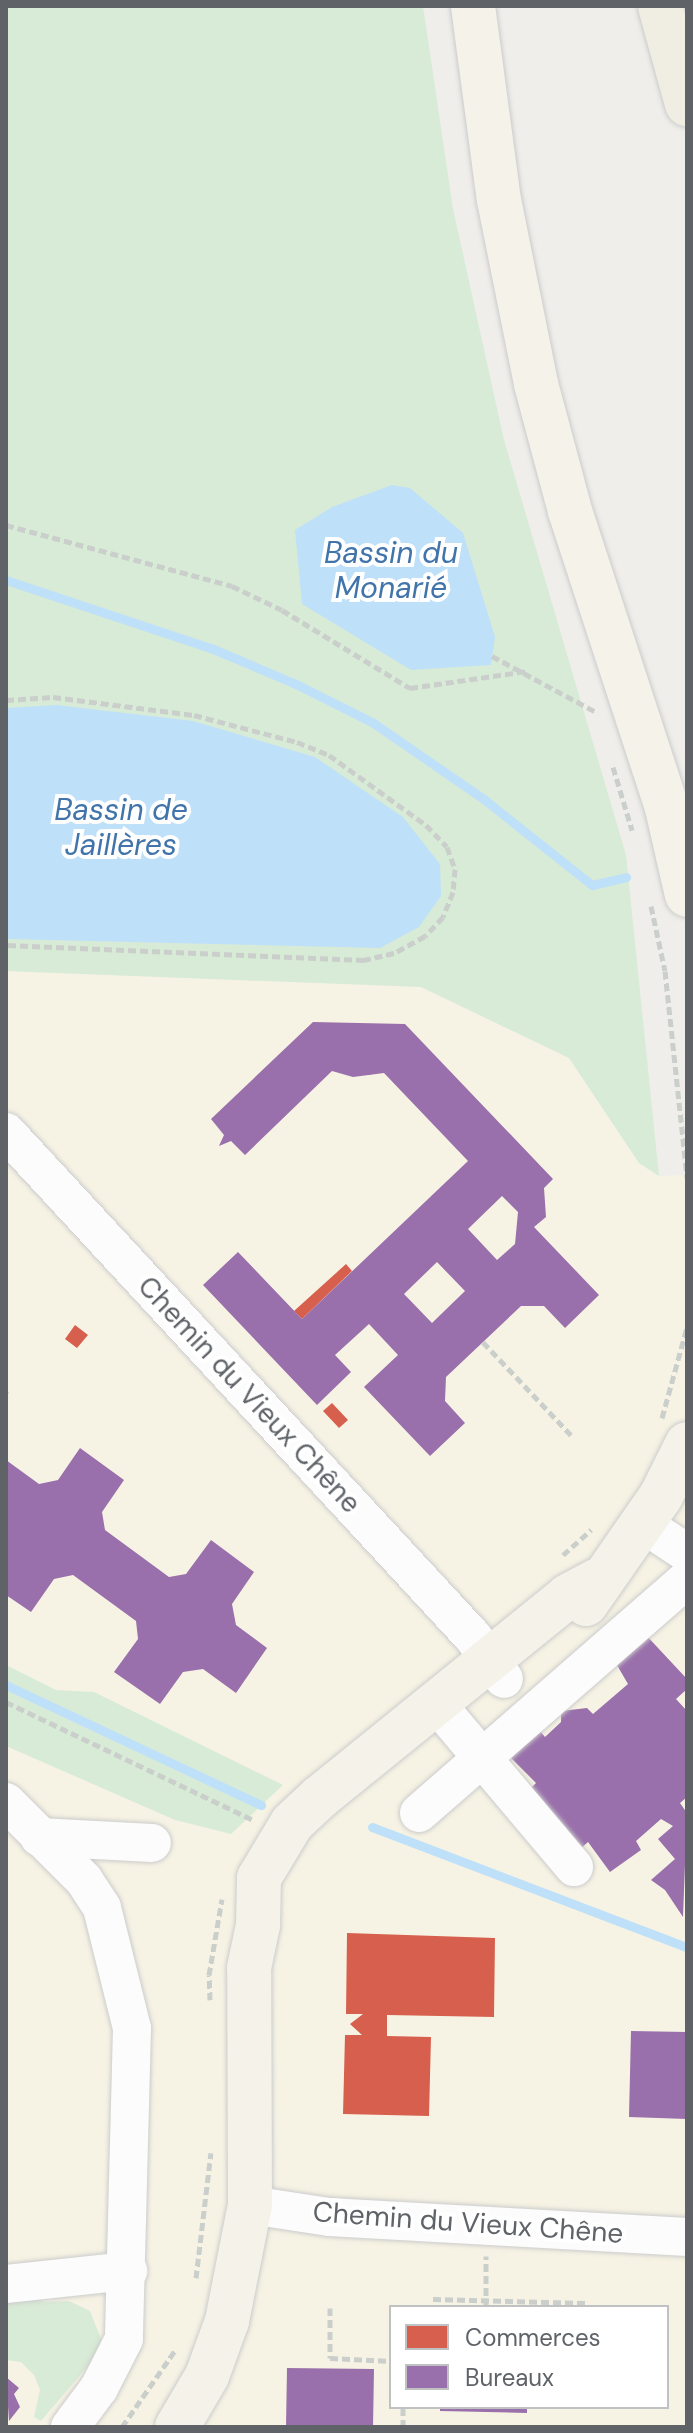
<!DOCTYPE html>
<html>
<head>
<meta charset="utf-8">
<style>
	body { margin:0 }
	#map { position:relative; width:693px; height:2433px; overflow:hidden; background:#efeeea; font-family:"DM Sans",sans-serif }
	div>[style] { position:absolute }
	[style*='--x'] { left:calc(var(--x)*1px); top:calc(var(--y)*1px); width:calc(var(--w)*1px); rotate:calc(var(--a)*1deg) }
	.commercial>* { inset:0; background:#f7f3e4 }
	.green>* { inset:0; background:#d8ebd6 }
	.water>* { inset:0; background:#bfe0f9 }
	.shops>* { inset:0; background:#d6604d }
	.offices>* { inset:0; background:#9970ab }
	.stream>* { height:9px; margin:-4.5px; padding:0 4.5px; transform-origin:4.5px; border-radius:4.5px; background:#bfe0f9 }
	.path>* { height:5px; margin-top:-2.5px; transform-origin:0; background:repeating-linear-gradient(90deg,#cacfcc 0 8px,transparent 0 12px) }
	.roads { filter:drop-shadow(0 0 2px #cbcccc) drop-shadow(0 0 2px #cbcccc) }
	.minor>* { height:38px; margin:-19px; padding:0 19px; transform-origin:19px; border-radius:19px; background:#fdfcfc }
	.major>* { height:44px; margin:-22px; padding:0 22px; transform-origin:22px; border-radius:22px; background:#f4f2e9 }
	.highway>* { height:44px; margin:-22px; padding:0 22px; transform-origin:22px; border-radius:22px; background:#f0ede3 }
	span { translate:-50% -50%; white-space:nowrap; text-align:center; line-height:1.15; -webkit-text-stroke:8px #fff; paint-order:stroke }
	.street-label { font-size:28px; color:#5f6368 }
	.water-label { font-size:30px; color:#4174aa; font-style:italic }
	.frame { position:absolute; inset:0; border:8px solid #5f6368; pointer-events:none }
	.legend { position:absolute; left:389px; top:2305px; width:280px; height:104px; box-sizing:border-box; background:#fff; border:2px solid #bfc1c3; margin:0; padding:10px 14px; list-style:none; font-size:24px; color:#5f6368 }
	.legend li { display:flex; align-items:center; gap:16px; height:40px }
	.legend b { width:40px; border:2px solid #bfc1c3 }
</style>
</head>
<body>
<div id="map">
	<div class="commercial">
		<div style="clip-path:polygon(evenodd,6px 971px,421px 987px,569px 1058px,639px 1163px,659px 1176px,687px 1175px,687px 2427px,6px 2427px,6px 971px,391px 2307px,667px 2307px,667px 2407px,391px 2407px,391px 2307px)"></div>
	</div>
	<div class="green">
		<div style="clip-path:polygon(6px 6px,423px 6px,453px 209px,504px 440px,626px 855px,659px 1176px,639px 1163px,569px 1058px,421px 987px,6px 971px)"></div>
		<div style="clip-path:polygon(6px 1665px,56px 1690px,94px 1692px,283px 1785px,231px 1834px,175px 1820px,6px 1746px)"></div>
		<div style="clip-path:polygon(40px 2292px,42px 2302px,69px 2301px,90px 2311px,102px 2341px,93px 2360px,41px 2421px,34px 2417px,40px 2390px,34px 2375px,21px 2362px,6px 2360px,6px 2303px)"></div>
	</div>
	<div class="water">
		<div style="clip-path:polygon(392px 485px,410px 488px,463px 533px,495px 637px,491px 665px,411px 670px,302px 604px,295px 530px,332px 507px)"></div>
		<div style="clip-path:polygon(56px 705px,193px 721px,315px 757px,403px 817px,440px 864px,441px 896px,419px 927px,380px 948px,6px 939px,6px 708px)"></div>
	</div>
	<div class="shops">
		<div style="clip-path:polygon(346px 1264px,352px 1271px,302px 1319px,294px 1311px)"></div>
		<div style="clip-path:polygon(75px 1325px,88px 1335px,77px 1348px,65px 1339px)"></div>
		<div style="clip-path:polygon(332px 1403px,348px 1420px,339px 1428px,323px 1411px)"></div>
		<div style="clip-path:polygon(347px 1933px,495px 1938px,494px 2017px,387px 2015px,387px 2036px,431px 2037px,429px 2116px,343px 2114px,345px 2035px,362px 2035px,350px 2024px,363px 2014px,346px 2014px)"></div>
	</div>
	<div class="offices">
		<div style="clip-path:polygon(evenodd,313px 1022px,405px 1024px,553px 1179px,544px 1188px,546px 1217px,534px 1227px,599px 1295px,565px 1328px,544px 1306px,521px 1306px,446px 1377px,445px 1401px,465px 1423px,430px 1456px,364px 1387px,398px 1355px,369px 1324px,335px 1355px,351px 1372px,317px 1405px,203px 1285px,238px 1252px,302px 1319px,468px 1161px,384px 1073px,353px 1077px,332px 1071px,245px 1155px,231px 1141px,219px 1146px,224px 1135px,211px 1119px,313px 1022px,502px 1196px,518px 1212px,515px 1244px,497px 1260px,468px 1229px,502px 1196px,313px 1022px,437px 1262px,465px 1291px,432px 1323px,404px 1294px,437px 1262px)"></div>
		<div style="clip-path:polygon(80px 1448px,124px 1480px,102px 1512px,105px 1530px,169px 1577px,186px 1574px,211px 1540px,254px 1572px,232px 1604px,236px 1625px,267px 1648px,236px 1693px,203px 1669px,183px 1672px,160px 1704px,114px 1672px,138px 1639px,136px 1621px,73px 1575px,54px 1579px,31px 1612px,6px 1595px,6px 1460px,39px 1484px,58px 1480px)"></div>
		<div style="clip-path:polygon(645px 1634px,687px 1679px,687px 1689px,676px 1699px,687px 1711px,687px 1797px,680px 1803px,687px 1813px,683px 1917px,665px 1890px,651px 1880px,675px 1859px,658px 1839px,673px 1826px,661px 1819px,636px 1841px,641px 1850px,610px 1872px,588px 1842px,579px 1850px,529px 1790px,536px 1783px,511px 1758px,540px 1731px,545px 1737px,561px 1722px,561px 1711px,587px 1708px,593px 1714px,628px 1684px,614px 1660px)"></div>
		<div style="clip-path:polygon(631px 2031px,687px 2032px,687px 2119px,629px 2117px)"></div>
		<div style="clip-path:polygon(287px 2368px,374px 2369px,373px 2427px,286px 2427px)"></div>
		<div style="clip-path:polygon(6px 2377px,19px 2388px,14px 2394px,20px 2407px,9px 2421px)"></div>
		<div style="clip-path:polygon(440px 2407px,527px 2407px,527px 2413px,440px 2411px)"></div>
	</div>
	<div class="stream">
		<div style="--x:6;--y:580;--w:216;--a:18.4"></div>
		<div style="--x:211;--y:648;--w:95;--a:23"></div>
		<div style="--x:298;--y:685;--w:83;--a:26.6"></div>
		<div style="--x:372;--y:722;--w:137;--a:34.6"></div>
		<div style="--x:485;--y:800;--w:137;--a:38.5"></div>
		<div style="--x:592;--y:885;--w:35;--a:-13"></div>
		<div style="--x:6;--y:1685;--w:282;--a:25.2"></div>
		<div style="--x:372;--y:1827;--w:337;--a:20.9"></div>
	</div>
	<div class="path">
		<div style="--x:6;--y:525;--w:234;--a:15.1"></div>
		<div style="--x:232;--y:586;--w:55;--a:25.6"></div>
		<div style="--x:282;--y:610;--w:150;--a:31.4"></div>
		<div style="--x:410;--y:688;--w:117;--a:-8.3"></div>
		<div style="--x:492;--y:656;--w:120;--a:28.3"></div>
		<div style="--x:6;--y:700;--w:47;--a:-3.7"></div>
		<div style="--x:53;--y:697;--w:142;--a:7.3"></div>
		<div style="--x:194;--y:715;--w:106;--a:14.7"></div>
		<div style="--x:297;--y:742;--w:35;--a:22"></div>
		<div style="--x:329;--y:755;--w:120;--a:35.8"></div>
		<div style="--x:426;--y:825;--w:30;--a:46"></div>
		<div style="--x:447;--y:847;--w:23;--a:70"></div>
		<div style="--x:455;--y:869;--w:23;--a:95"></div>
		<div style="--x:453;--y:892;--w:27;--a:112"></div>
		<div style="--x:443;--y:917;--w:26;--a:133"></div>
		<div style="--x:425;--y:936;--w:35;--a:151"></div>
		<div style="--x:394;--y:953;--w:31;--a:167"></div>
		<div style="--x:364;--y:960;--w:358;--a:-177.6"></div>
		<div style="--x:613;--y:767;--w:66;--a:73.2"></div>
		<div style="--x:651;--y:906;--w:66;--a:77.8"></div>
		<div style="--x:665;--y:971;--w:208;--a:83.9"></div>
		<div style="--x:483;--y:1342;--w:129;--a:46.6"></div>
		<div style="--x:6;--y:1393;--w:2;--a:27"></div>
		<div style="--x:662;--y:1418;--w:94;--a:-74.6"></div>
		<div style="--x:563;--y:1555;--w:38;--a:-42"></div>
		<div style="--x:6;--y:1702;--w:274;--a:25.5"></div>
		<div style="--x:210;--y:2000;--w:25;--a:-92"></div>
		<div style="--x:209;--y:1975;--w:77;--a:-80.3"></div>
		<div style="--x:196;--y:2278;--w:126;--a:-83.2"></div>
		<div style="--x:433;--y:2299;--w:152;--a:1.5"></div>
		<div style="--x:486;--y:2307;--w:51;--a:-90"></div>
		<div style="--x:330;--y:2308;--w:50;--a:90"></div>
		<div style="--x:330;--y:2358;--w:61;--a:2.8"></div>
		<div style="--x:122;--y:2427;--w:95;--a:-55.3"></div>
		<div style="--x:403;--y:2427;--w:20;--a:-90"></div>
	</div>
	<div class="roads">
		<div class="minor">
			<div style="--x:6;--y:1132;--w:688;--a:47.24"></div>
			<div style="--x:473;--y:1637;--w:52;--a:53.6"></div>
			<div style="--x:643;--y:1524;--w:53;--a:33.4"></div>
			<div style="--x:451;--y:1721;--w:191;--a:49.9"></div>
			<div style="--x:6;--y:1802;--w:110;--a:45"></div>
			<div style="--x:84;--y:1880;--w:33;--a:57"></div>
			<div style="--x:102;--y:1908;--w:124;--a:76"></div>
			<div style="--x:132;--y:2028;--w:311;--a:91.5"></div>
			<div style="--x:124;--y:2339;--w:55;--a:117"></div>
			<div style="--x:99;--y:2388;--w:49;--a:126.6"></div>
			<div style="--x:419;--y:1813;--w:356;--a:-41.1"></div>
			<div style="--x:39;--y:1837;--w:113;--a:3"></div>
			<div style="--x:250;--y:2205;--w:80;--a:8.6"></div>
			<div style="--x:329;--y:2217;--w:359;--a:3.2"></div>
			<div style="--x:6;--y:2284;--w:123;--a:-6.1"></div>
		</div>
		<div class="major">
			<div style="--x:473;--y:6;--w:196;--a:82.4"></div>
			<div style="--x:499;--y:200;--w:188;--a:78.6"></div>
			<div style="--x:536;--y:384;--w:131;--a:75"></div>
			<div style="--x:570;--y:511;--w:312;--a:71.9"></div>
			<div style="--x:667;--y:808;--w:89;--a:77.1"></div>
			<div style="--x:586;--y:1604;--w:131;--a:-55.2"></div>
			<div style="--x:661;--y:1496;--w:58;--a:-63.4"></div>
			<div style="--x:177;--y:2427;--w:59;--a:-59.5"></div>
			<div style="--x:207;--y:2376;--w:59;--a:-70"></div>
			<div style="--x:227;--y:2321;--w:118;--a:-78.8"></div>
			<div style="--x:250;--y:2205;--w:237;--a:-90.2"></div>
			<div style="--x:249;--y:1968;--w:44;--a:-78.2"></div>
			<div style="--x:258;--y:1925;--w:47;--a:-88.8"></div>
			<div style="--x:259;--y:1878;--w:64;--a:-59"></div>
			<div style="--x:292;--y:1823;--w:38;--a:-43"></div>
			<div style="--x:320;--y:1797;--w:319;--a:-39"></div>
			<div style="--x:568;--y:1596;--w:34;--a:-28"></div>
		</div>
		<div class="highway">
			<div style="--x:660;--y:6;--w:102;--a:74.6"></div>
		</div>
	</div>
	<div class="street-label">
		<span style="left:249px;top:1395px;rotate:47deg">Chemin du Vieux Chêne</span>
		<span style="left:468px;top:2223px;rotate:4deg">Chemin du Vieux Chêne</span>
	</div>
	<div class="water-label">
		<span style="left:391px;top:570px">Bassin du<br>Monarié</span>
		<span style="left:121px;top:827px">Bassin de<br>Jaillères</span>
	</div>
	<div class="frame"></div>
	<ul class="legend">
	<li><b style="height:22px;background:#d6604d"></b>Commerces</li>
	<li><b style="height:22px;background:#9970ab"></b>Bureaux</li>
	</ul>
</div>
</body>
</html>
